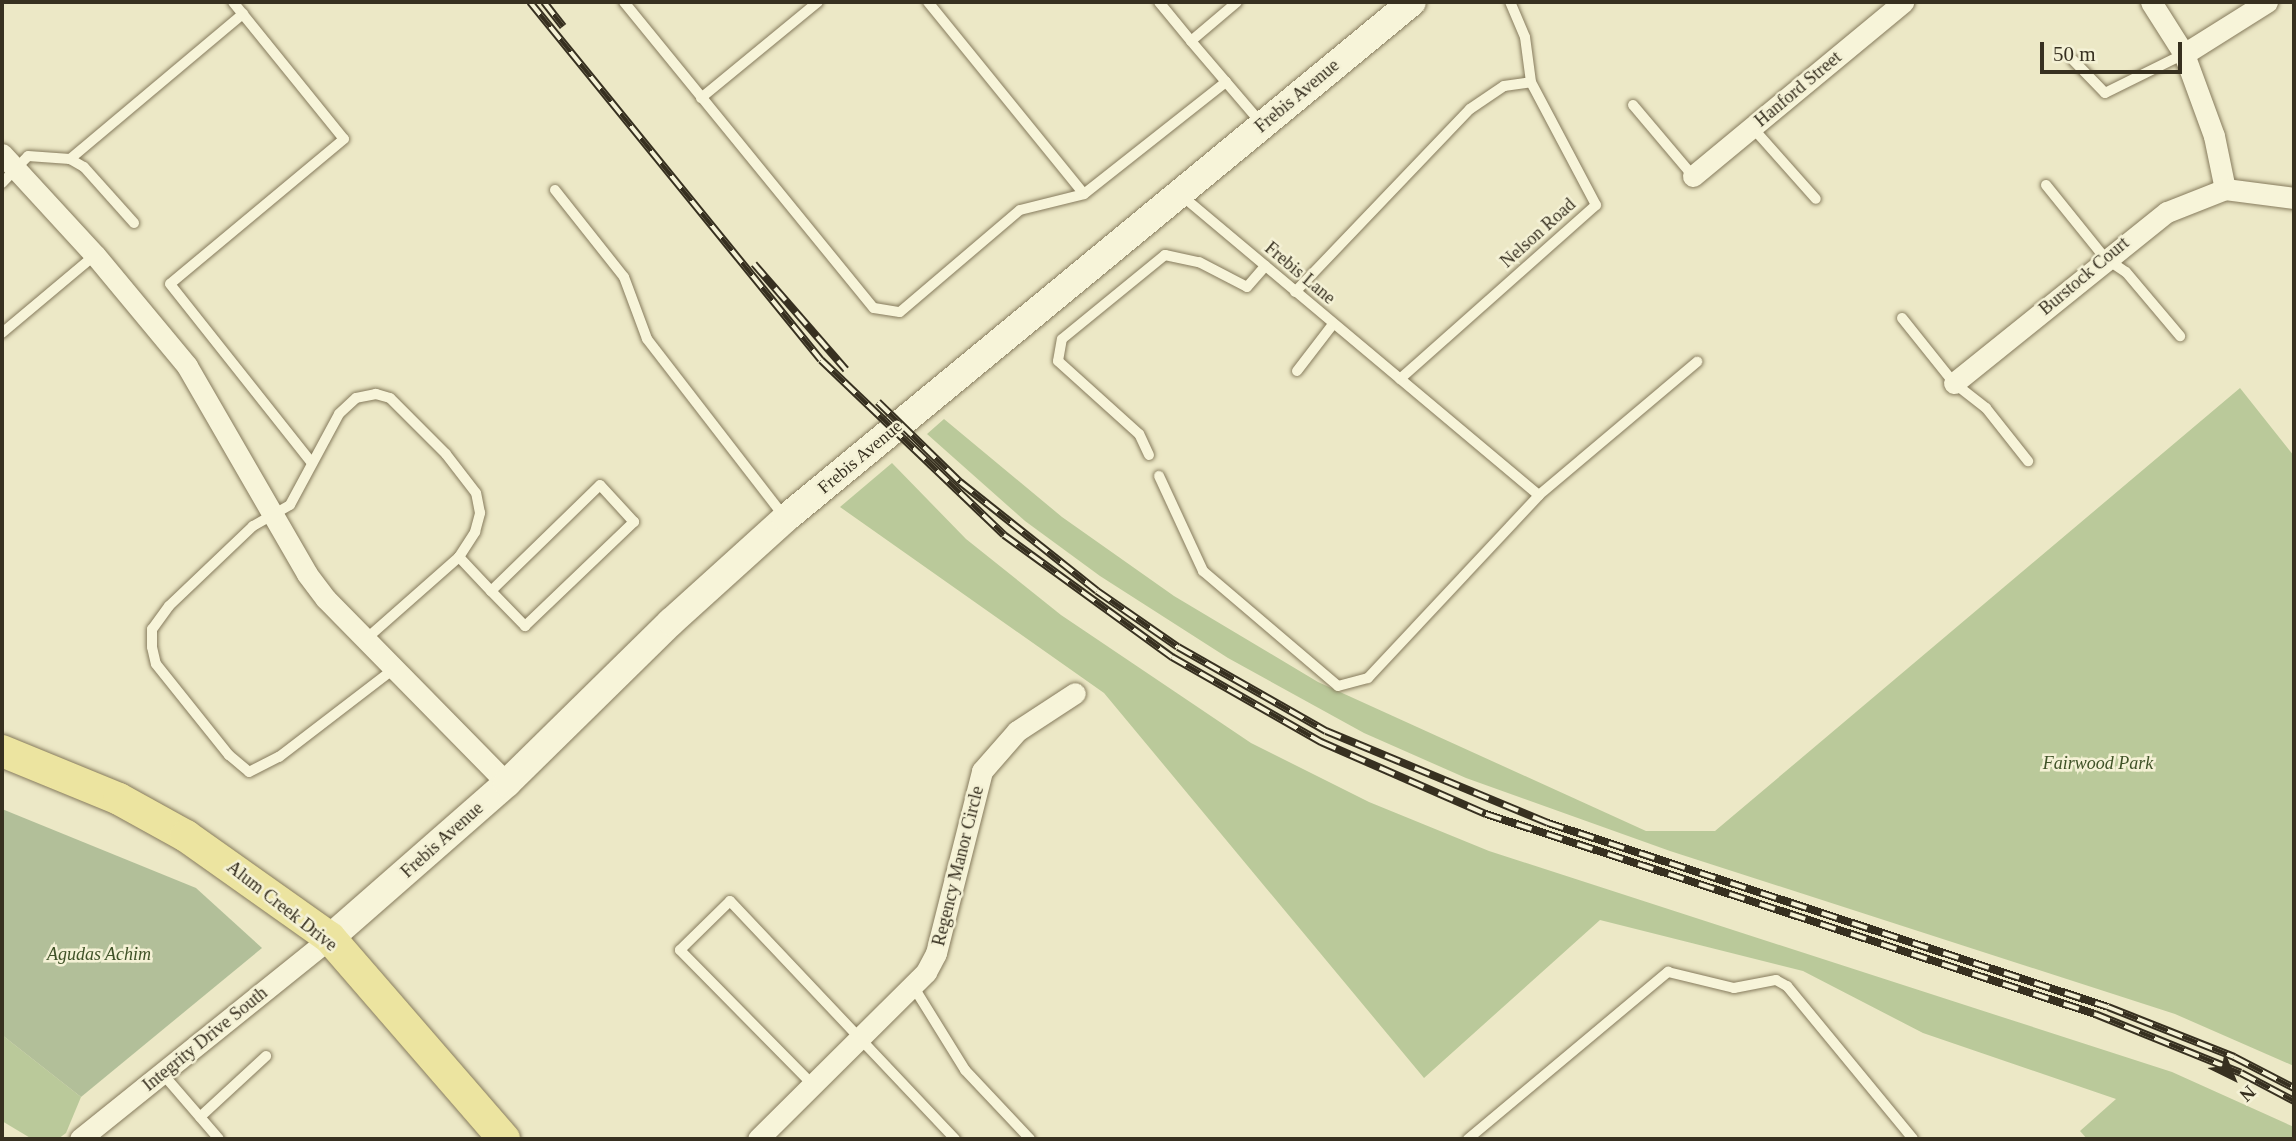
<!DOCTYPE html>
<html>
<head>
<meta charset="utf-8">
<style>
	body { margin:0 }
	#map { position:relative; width:2296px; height:1141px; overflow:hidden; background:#ece8c6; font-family:Georgia,serif }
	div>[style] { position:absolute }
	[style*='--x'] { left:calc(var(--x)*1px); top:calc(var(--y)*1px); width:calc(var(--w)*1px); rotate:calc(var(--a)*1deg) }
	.green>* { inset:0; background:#bac99a }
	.cemetery>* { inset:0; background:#b2bf99 }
	.roads { filter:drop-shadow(0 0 2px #867b5d) drop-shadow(0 0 2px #867b5d) }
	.service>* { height:10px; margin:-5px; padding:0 5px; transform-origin:5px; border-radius:5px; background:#f7f4d9 }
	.minor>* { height:21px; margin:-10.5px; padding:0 10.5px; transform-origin:10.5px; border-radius:10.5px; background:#f7f4d9 }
	.secondary>* { height:28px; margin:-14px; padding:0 14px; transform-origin:14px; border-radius:14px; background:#f7f4d9 }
	.primary>* { height:32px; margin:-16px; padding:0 16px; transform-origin:16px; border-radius:16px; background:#ece4a0 }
	.rail>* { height:8px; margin-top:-4px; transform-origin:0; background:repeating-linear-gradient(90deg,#f4f1d5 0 16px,#373020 0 32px); box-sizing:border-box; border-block:2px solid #373020 }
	span { translate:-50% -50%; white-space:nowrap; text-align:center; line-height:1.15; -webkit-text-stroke:5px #f4f1d5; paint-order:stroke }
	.street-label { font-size:18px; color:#373020 }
	.park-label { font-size:18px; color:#3f5227; font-style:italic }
	.frame { position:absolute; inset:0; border:4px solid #373020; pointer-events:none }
	.north { position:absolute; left:2198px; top:1043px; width:70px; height:70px; -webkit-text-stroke:5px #f4f1d5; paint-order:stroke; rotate:137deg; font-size:19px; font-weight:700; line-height:28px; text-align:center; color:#373020 }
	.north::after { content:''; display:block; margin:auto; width:24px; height:32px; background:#373020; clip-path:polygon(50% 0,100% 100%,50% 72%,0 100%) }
	.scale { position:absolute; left:2040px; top:42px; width:142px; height:32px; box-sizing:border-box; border:4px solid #373020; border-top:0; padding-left:9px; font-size:21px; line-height:24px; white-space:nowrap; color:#373020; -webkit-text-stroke:5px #f4f1d5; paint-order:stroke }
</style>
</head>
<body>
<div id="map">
	<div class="green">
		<div style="clip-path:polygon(2240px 388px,2294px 456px,2294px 1066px,2175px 1014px,1670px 851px,1466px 778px,1364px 733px,1228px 658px,1100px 576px,1025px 521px,927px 434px,944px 419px,1062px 517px,1174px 596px,1318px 682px,1646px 831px,1715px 831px)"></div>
		<div style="clip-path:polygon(892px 463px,966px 539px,1061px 615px,1251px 743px,1369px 802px,1489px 851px,2172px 1072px,2294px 1127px,2294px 1139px,2087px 1139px,2080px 1131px,2116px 1099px,1923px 1033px,1803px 971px,1600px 920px,1424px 1078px,1104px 693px,840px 507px)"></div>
		<div style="clip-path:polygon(2px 1035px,81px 1097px,66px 1133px,58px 1139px,32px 1139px,2px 1121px)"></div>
	</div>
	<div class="cemetery">
		<div style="clip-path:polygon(2px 809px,196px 888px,262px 948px,81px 1097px,2px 1035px)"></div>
	</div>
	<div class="roads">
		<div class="service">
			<div style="--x:233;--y:2;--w:176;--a:51"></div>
			<div style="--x:344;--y:139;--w:226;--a:140.2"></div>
			<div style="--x:170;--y:284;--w:228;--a:51.6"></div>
			<div style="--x:624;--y:2;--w:395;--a:50.8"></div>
			<div style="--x:874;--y:308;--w:26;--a:9"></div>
			<div style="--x:900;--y:312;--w:157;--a:-40.4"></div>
			<div style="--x:1020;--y:210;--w:66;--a:-14"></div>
			<div style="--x:1084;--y:194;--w:181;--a:-38.3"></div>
			<div style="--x:1226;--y:82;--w:54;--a:49.5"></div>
			<div style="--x:928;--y:2;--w:247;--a:50.9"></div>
			<div style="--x:1159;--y:2;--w:50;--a:50.6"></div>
			<div style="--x:2073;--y:60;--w:46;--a:45.9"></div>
			<div style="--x:2105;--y:93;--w:88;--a:-26.3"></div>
			<div style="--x:1226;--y:82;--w:54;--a:-130.5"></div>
			<div style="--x:1191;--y:41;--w:60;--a:-40.3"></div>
			<div style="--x:701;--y:98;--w:151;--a:-39.4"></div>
			<div style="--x:1633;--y:105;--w:93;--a:49.8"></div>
			<div style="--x:1752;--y:127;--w:96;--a:48.4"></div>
			<div style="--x:70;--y:159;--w:226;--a:-40"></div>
			<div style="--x:2;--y:183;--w:37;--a:-46"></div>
			<div style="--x:28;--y:156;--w:42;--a:4.1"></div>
			<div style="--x:70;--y:159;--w:16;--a:30"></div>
			<div style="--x:84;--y:167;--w:75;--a:48.2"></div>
			<div style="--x:2046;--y:185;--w:94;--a:51.1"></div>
			<div style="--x:2105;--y:258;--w:25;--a:34"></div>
			<div style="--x:2126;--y:272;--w:84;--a:49.8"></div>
			<div style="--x:555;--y:190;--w:111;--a:51.6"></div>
			<div style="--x:624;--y:277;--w:66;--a:69.6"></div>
			<div style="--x:647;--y:339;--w:224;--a:52.3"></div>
			<div style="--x:1181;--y:195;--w:467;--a:40"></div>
			<div style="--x:1539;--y:495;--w:207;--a:-40.1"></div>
			<div style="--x:1295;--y:292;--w:253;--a:-46.3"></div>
			<div style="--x:1470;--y:109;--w:41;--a:-34.1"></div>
			<div style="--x:1504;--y:86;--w:27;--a:-8"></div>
			<div style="--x:1902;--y:318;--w:83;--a:51.3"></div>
			<div style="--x:1954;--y:383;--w:41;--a:38"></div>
			<div style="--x:1986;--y:408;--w:68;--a:51.6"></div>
			<div style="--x:2;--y:333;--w:121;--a:-40"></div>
			<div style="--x:1297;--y:371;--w:59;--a:-52.5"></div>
			<div style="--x:1400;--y:379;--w:262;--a:-41.6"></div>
			<div style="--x:1596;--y:205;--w:139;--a:-117.9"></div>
			<div style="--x:1531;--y:82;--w:45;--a:-97.6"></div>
			<div style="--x:1525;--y:37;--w:38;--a:-113"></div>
			<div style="--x:1149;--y:455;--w:23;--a:-115"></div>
			<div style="--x:1139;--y:434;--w:109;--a:-138"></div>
			<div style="--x:1058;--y:361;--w:22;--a:-80"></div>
			<div style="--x:1062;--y:339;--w:133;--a:-39.2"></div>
			<div style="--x:1165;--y:255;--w:35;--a:12"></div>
			<div style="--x:1199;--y:262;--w:54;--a:27.5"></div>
			<div style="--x:1247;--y:287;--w:28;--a:-49"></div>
			<div style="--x:1159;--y:476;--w:105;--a:65.1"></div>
			<div style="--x:1203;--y:571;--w:177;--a:40.4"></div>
			<div style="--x:1338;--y:686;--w:31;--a:-15"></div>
			<div style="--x:1368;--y:678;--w:250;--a:-46.9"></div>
			<div style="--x:459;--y:557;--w:47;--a:46.7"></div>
			<div style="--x:491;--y:591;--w:49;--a:45.8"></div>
			<div style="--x:525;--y:626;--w:151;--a:-43.7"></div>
			<div style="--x:634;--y:522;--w:50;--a:-132.6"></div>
			<div style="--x:600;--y:485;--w:152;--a:135.8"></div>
			<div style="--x:366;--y:639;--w:124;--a:-41.4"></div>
			<div style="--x:459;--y:557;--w:30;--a:-57"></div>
			<div style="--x:475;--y:532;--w:20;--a:-75"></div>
			<div style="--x:480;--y:513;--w:20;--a:-101"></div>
			<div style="--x:476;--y:493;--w:49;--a:-127.6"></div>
			<div style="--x:446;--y:454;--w:79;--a:-135"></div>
			<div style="--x:390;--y:398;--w:15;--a:-164"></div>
			<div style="--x:376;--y:394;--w:20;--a:169"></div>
			<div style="--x:356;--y:398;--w:23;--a:137"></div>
			<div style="--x:339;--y:414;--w:103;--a:118.3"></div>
			<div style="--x:290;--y:505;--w:43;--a:150.4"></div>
			<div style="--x:253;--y:526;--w:116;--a:136.4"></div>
			<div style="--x:169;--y:606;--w:29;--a:126"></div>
			<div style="--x:152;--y:629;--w:18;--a:90"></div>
			<div style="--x:152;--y:647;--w:17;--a:77"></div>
			<div style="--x:156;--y:664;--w:117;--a:51.3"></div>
			<div style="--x:229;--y:755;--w:26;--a:40"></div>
			<div style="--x:249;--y:772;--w:34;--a:-27"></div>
			<div style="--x:279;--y:757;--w:146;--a:-37.5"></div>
			<div style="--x:913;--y:986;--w:99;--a:58.2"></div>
			<div style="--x:965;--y:1070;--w:95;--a:46.7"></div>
			<div style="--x:162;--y:1073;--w:87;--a:49.2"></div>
			<div style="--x:814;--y:1086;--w:191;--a:-134.6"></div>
			<div style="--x:680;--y:950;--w:70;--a:-44.4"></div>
			<div style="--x:730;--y:901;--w:328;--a:46.6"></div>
			<div style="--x:200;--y:1117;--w:90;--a:-42.7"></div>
			<div style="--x:1468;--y:1139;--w:261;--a:-39.9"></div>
			<div style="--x:1668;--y:972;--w:68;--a:13.6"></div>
			<div style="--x:1734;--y:988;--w:43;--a:-10.8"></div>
			<div style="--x:1776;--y:980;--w:13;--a:29"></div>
			<div style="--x:1787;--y:986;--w:198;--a:50.5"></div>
		</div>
		<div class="minor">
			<div style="--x:2151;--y:2;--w:62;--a:57.6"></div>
			<div style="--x:2184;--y:54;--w:87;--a:69.9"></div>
			<div style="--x:2214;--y:136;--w:54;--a:78.3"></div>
			<div style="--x:2184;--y:54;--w:98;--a:-32.1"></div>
			<div style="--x:2;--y:154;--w:137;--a:47.4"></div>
			<div style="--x:95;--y:255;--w:144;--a:50.3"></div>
			<div style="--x:187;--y:366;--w:240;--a:60"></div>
			<div style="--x:307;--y:574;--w:31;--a:53"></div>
			<div style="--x:326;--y:599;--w:258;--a:45.5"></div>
			<div style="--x:1693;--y:176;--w:273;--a:-39.6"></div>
			<div style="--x:1954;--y:383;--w:273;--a:-38.8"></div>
			<div style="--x:2167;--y:212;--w:62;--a:-21.6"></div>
			<div style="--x:2225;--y:189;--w:70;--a:7.4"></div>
			<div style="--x:80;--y:1139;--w:321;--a:-38.8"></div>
			<div style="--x:758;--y:1139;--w:237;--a:-44.8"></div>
			<div style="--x:926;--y:972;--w:21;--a:-62"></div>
			<div style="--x:936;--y:953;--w:188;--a:-75.8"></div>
			<div style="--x:982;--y:771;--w:53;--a:-48.8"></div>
			<div style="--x:1017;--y:731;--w:69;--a:-33.2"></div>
		</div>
		<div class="secondary">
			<div style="--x:330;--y:938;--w:235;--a:-41.2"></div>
			<div style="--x:507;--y:783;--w:230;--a:-44.5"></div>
			<div style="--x:671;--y:622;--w:155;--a:-42.1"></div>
			<div style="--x:786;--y:518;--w:811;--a:-39.5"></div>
		</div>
		<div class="primary">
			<div style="--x:2;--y:751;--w:126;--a:22.3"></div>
			<div style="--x:119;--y:799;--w:77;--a:28.9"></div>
			<div style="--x:186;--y:836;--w:176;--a:35.3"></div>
			<div style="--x:330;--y:938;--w:266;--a:49.1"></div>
		</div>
	</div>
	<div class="rail">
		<div style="--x:530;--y:2;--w:461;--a:50.9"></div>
		<div style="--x:821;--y:360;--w:253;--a:43.7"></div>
		<div style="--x:1004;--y:535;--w:208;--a:36"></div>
		<div style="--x:1172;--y:657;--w:172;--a:29.7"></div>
		<div style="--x:1321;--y:742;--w:180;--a:23.6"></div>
		<div style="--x:1486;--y:814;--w:641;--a:18.18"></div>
		<div style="--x:2095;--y:1014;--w:157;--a:22"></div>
		<div style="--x:2241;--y:1073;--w:60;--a:27.8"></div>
		<div style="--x:544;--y:2;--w:31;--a:52"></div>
		<div style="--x:754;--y:264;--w:140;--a:49"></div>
		<div style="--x:878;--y:402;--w:115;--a:44.3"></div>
		<div style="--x:960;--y:482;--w:175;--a:38.5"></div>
		<div style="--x:1097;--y:591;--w:98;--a:34.7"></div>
		<div style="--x:1178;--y:647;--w:170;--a:29.6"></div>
		<div style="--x:1326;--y:731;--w:240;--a:22.5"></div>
		<div style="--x:1548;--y:823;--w:589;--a:18.19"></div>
		<div style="--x:2108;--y:1007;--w:136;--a:21.6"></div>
		<div style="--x:2234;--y:1057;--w:68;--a:27.3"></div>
	</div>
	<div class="street-label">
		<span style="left:1798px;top:89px;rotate:-40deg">Hanford Street</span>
		<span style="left:1297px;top:96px;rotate:-40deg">Frebis Avenue</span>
		<span style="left:1538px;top:233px;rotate:-42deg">Nelson Road</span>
		<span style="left:1300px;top:273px;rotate:40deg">Frebis Lane</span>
		<span style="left:2084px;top:276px;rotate:-40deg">Burstock Court</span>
		<span style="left:860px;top:457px;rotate:-40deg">Frebis Avenue</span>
		<span style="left:442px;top:840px;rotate:-42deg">Frebis Avenue</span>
		<span style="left:958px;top:866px;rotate:-76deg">Regency Manor Circle</span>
		<span style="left:282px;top:906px;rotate:38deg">Alum Creek Drive</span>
		<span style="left:205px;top:1039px;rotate:-39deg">Integrity Drive South</span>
	</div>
	<div class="park-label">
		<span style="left:2098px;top:763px">Fairwood Park</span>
		<span style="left:99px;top:954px">Agudas Achim</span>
	</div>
	<div class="frame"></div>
	<div class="north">N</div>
	<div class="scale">50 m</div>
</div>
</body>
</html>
